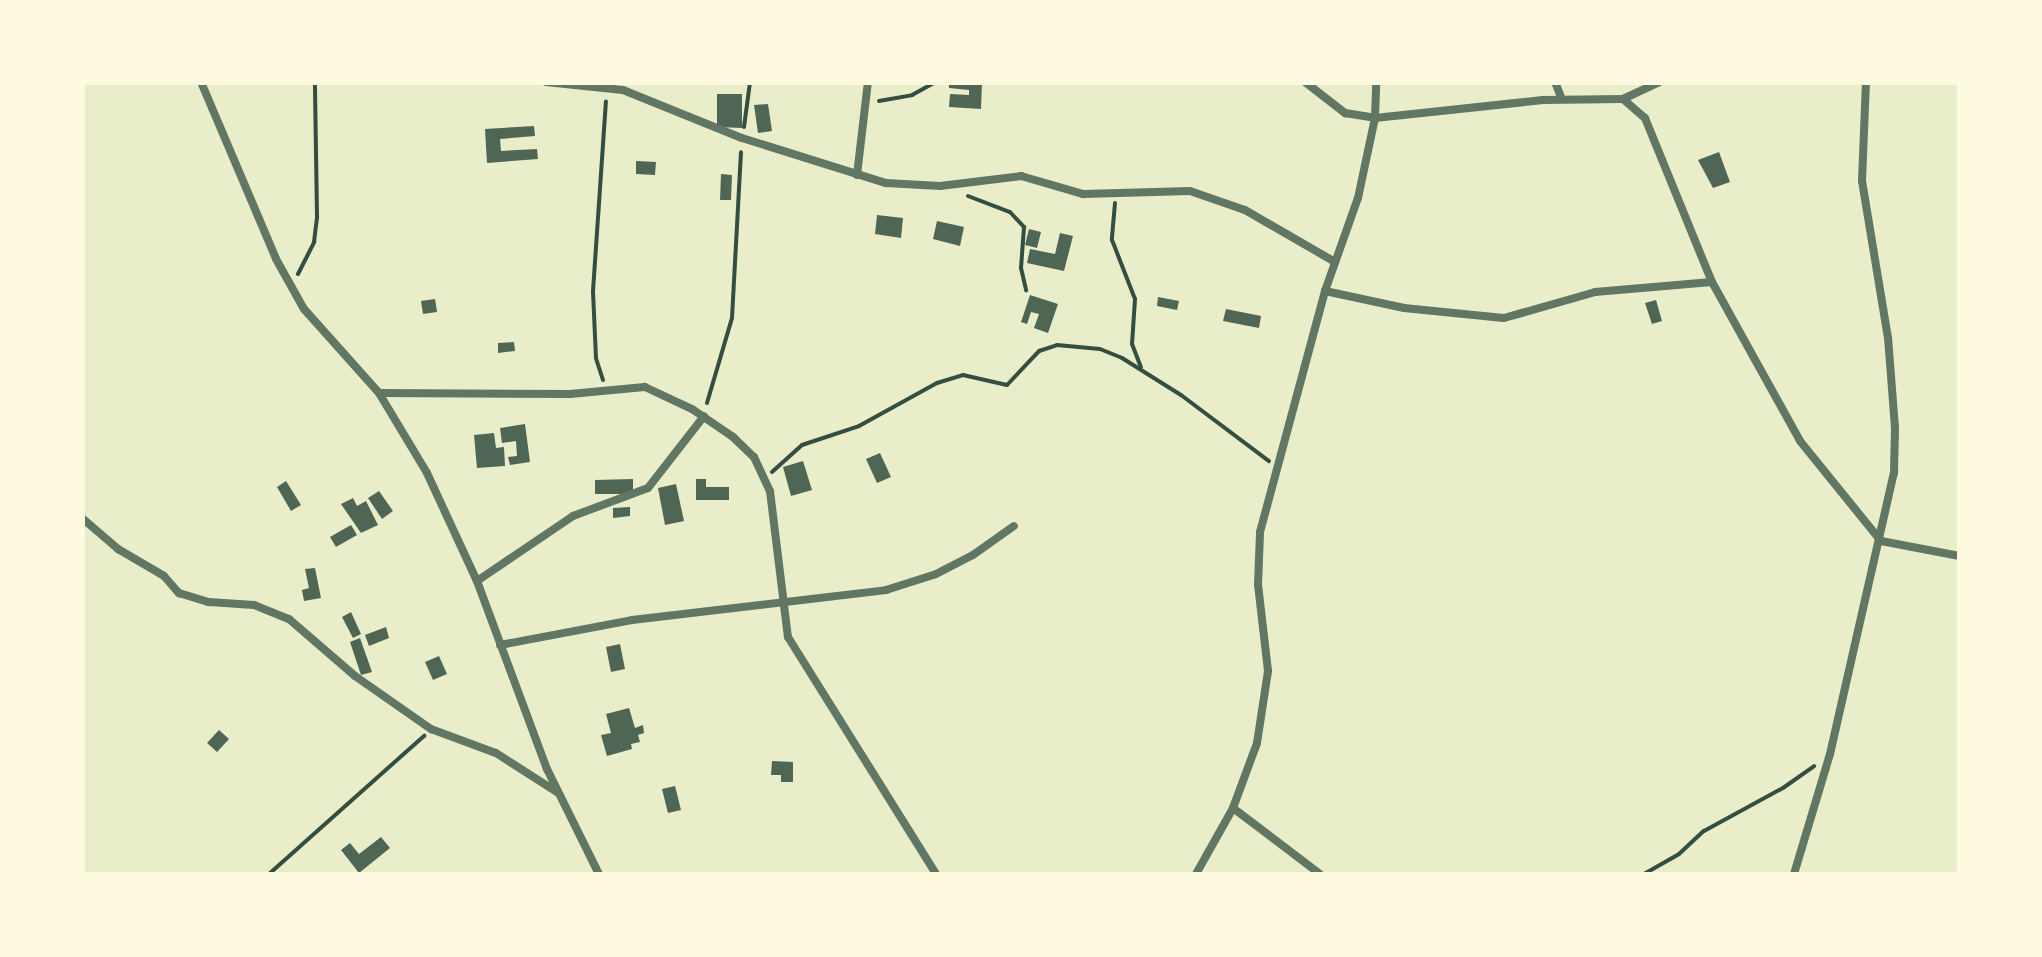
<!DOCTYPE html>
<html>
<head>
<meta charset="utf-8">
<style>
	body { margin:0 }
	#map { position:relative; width:2042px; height:957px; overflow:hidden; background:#e9edc9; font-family:Inter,sans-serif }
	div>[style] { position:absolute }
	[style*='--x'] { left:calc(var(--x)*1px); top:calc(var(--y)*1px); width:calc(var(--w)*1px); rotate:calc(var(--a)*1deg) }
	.building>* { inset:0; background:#4f6655 }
	.path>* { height:4px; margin:-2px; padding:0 2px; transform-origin:2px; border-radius:2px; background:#344e41 }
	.minor>* { height:8px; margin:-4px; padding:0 4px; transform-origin:4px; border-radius:4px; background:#617663 }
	span { translate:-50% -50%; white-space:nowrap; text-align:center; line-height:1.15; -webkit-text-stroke:10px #fefae0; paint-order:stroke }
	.frame { position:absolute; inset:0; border:85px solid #fefae0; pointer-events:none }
</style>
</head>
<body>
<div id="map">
	<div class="building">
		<div style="clip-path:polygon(949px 82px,982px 82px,981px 109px,949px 107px,950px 94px,969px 95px,969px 90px,949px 88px)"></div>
		<div style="clip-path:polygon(717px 94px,742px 94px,742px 128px,717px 127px)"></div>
		<div style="clip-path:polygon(768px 104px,772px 131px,758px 133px,754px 105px)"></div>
		<div style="clip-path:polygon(534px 126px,535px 136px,500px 139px,501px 151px,537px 149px,538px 159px,487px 163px,485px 129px)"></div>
		<div style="clip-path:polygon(1719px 152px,1730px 182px,1713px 188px,1698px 160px)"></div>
		<div style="clip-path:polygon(636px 161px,656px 162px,655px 175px,636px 174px)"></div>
		<div style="clip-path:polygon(721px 174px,732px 175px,731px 200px,720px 200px)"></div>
		<div style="clip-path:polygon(877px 215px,903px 218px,901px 238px,875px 234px)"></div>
		<div style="clip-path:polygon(937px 221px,964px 227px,960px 246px,933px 239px)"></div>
		<div style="clip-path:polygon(1029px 229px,1041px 232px,1037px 248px,1025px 245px)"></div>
		<div style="clip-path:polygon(1060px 233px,1073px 236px,1064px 271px,1027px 263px,1030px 249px,1055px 254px)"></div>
		<div style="clip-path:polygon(1030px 295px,1058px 304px,1048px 333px,1034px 328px,1039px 314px,1031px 312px,1027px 324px,1021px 322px)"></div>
		<div style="clip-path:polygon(1158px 297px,1179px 301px,1177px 310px,1157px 306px)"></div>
		<div style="clip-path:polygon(435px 299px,437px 312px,423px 314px,421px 301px)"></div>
		<div style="clip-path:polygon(1656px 300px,1662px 321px,1652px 324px,1645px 303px)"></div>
		<div style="clip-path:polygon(1226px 309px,1261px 316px,1259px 328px,1223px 321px)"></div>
		<div style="clip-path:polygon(514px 342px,515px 351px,498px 353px,498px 343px)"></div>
		<div style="clip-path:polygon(525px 424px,530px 462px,510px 465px,508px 457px,517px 456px,516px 441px,502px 443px,500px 428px)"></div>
		<div style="clip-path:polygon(494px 433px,496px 448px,504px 447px,505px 466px,477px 468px,474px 435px)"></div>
		<div style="clip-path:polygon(880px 453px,891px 477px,877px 483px,866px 459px)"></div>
		<div style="clip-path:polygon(803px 461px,812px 490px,791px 496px,783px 467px)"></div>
		<div style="clip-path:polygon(633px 479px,633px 494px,595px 494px,595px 480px)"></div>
		<div style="clip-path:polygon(696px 479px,706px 479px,706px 487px,729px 487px,729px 500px,696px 500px)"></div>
		<div style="clip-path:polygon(286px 481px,301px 505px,291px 511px,277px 487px)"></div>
		<div style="clip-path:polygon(676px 484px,684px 521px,665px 525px,658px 488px)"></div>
		<div style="clip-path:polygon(379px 491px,393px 511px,382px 519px,368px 498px)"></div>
		<div style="clip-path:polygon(353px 498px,357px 506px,366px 501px,378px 525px,361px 533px,341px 504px)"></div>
		<div style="clip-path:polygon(630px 507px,630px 516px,613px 518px,613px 508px)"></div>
		<div style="clip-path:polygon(351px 525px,357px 535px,336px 547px,330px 537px)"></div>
		<div style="clip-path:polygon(315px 568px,321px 598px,304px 601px,302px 590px,309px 588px,305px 569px)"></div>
		<div style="clip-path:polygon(351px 612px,361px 634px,353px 638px,342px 617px)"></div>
		<div style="clip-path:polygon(386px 627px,389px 638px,369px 646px,365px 635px)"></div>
		<div style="clip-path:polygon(360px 638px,372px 672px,361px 675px,350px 642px)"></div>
		<div style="clip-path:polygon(620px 644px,625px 669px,611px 672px,606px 647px)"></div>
		<div style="clip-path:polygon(439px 656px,447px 674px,433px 680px,425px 662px)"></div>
		<div style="clip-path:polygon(629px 708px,635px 728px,643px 725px,644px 733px,638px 735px,640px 742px,631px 744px,632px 749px,607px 756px,601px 735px,611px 733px,606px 714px)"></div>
		<div style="clip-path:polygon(219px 730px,229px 739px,217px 752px,207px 743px)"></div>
		<div style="clip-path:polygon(772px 761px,793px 762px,793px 782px,781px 782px,781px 775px,771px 775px)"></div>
		<div style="clip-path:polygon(675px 786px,681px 810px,668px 813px,662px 789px)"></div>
		<div style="clip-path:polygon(381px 837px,390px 848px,359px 873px,341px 850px,350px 843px,359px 854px)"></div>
	</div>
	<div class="path">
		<div style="--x:879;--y:101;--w:34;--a:-10"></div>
		<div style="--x:912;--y:95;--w:26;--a:-29"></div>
		<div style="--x:744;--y:127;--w:45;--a:-82.4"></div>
		<div style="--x:968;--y:196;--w:45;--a:20.9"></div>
		<div style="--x:1010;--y:212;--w:21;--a:47"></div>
		<div style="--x:1024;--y:227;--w:41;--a:94.2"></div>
		<div style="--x:1021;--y:268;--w:23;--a:77"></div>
		<div style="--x:1115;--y:203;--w:37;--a:95"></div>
		<div style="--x:1112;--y:240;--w:63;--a:68.7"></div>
		<div style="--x:1135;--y:299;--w:45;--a:93.8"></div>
		<div style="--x:1132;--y:344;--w:25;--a:69"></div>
		<div style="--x:298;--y:274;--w:36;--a:-63"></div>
		<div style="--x:314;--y:242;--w:26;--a:-83"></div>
		<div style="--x:317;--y:216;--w:134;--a:-90.9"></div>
		<div style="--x:603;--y:380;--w:23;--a:-108"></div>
		<div style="--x:596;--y:358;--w:67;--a:-92.6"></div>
		<div style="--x:593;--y:291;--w:190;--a:-86.1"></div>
		<div style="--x:707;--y:403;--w:89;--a:-73.6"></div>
		<div style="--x:732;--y:318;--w:166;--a:-86.9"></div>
		<div style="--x:772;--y:472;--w:40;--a:-42"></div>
		<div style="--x:802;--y:445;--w:60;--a:-18.4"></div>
		<div style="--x:859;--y:426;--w:89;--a:-28.9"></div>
		<div style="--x:937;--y:383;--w:27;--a:-17"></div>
		<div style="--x:963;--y:375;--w:45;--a:12.8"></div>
		<div style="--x:1007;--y:385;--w:47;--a:-46.7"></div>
		<div style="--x:1039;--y:351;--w:19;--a:-18"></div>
		<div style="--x:1057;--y:345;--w:43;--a:5.3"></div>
		<div style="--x:1100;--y:349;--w:24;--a:22"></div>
		<div style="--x:1122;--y:358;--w:70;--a:32.1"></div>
		<div style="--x:1181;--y:395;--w:110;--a:36.9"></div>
		<div style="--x:269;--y:874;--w:208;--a:-41.7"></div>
		<div style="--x:1644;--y:874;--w:40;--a:-29.7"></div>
		<div style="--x:1679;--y:854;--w:34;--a:-43"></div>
		<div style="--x:1704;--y:831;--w:90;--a:-28.6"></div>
		<div style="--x:1783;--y:788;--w:38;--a:-35"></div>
	</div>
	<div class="minor">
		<div style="--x:201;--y:82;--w:192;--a:67"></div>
		<div style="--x:276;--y:259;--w:57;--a:60.8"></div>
		<div style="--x:304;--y:309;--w:113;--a:48.2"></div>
		<div style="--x:379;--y:393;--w:93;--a:59"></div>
		<div style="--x:427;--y:473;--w:119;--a:65.2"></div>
		<div style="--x:477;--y:581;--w:201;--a:69.6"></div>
		<div style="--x:547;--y:769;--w:117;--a:63.7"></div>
		<div style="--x:546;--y:82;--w:77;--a:5.9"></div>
		<div style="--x:623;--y:90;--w:128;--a:22"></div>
		<div style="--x:742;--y:138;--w:151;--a:17.4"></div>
		<div style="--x:886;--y:183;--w:54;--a:3.2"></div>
		<div style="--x:940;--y:186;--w:82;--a:-7"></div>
		<div style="--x:1021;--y:176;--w:65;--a:16.2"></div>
		<div style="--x:1083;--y:194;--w:107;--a:-1.6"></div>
		<div style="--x:1190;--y:191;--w:58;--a:19.1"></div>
		<div style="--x:1245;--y:210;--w:104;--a:30"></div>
		<div style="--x:1305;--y:82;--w:51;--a:37.8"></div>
		<div style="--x:1345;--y:113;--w:30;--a:9"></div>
		<div style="--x:1375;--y:118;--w:169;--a:-6.1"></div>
		<div style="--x:1543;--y:100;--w:80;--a:-0.7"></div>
		<div style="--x:1623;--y:99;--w:40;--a:-25"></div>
		<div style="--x:1555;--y:82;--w:18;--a:68"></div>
		<div style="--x:1623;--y:99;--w:29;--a:41"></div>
		<div style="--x:1645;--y:118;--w:177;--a:67.8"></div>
		<div style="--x:1712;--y:282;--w:182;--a:61"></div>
		<div style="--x:1800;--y:441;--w:129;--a:51"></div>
		<div style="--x:1881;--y:541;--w:80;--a:10.8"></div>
		<div style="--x:857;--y:175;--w:94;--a:-83.3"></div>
		<div style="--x:1325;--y:291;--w:81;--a:12.1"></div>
		<div style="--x:1404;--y:308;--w:100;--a:5.7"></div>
		<div style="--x:1504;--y:318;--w:95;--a:-15.9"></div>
		<div style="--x:1595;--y:292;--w:117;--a:-4.9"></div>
		<div style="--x:380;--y:393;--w:190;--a:0.3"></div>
		<div style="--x:570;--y:394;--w:75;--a:-5.3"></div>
		<div style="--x:645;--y:387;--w:52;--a:25.1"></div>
		<div style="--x:692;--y:409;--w:50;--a:34.3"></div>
		<div style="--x:733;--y:437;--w:29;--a:44"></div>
		<div style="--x:754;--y:457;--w:38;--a:65"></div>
		<div style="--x:770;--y:491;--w:147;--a:83"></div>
		<div style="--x:788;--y:637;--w:279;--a:58"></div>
		<div style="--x:82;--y:518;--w:48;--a:40.7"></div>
		<div style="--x:118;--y:549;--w:53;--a:30.4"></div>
		<div style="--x:164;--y:576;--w:23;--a:49"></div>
		<div style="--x:179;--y:593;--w:31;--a:17"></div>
		<div style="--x:209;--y:602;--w:45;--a:3.8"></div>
		<div style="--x:254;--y:605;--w:38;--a:22"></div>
		<div style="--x:289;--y:619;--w:87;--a:40.8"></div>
		<div style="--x:355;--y:676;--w:93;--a:34.9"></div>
		<div style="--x:431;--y:729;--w:69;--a:20.3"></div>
		<div style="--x:496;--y:753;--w:72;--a:32.6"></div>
		<div style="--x:477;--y:581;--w:116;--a:-34.1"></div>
		<div style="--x:573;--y:516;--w:80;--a:-20.5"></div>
		<div style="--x:648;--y:488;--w:91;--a:-52.1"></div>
		<div style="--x:500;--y:645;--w:134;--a:-10.7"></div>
		<div style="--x:632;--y:620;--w:256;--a:-6.7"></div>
		<div style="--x:886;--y:590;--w:52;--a:-17.7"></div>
		<div style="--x:936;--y:574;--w:42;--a:-27.2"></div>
		<div style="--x:973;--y:555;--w:50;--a:-35.3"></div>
		<div style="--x:1233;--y:808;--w:109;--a:37.2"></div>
		<div style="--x:1196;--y:874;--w:76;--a:-60.7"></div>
		<div style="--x:1233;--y:808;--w:69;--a:-69.7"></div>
		<div style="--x:1257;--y:743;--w:73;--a:-81.3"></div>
		<div style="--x:1268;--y:671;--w:87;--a:-96.6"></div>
		<div style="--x:1258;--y:585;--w:53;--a:-87.8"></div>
		<div style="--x:1260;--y:532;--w:250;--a:-74.9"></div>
		<div style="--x:1325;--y:291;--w:99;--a:-70.5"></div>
		<div style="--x:1358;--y:198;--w:82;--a:-78"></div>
		<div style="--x:1375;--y:118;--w:36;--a:-88"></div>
		<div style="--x:1794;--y:874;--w:125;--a:-73.3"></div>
		<div style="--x:1830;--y:754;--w:288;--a:-77.2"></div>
		<div style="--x:1894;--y:473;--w:45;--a:-88.7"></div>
		<div style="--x:1895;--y:428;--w:90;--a:-94.4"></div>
		<div style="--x:1888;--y:338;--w:159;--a:-99.4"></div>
		<div style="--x:1862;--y:181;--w:99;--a:-87.7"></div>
	</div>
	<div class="frame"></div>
</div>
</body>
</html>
